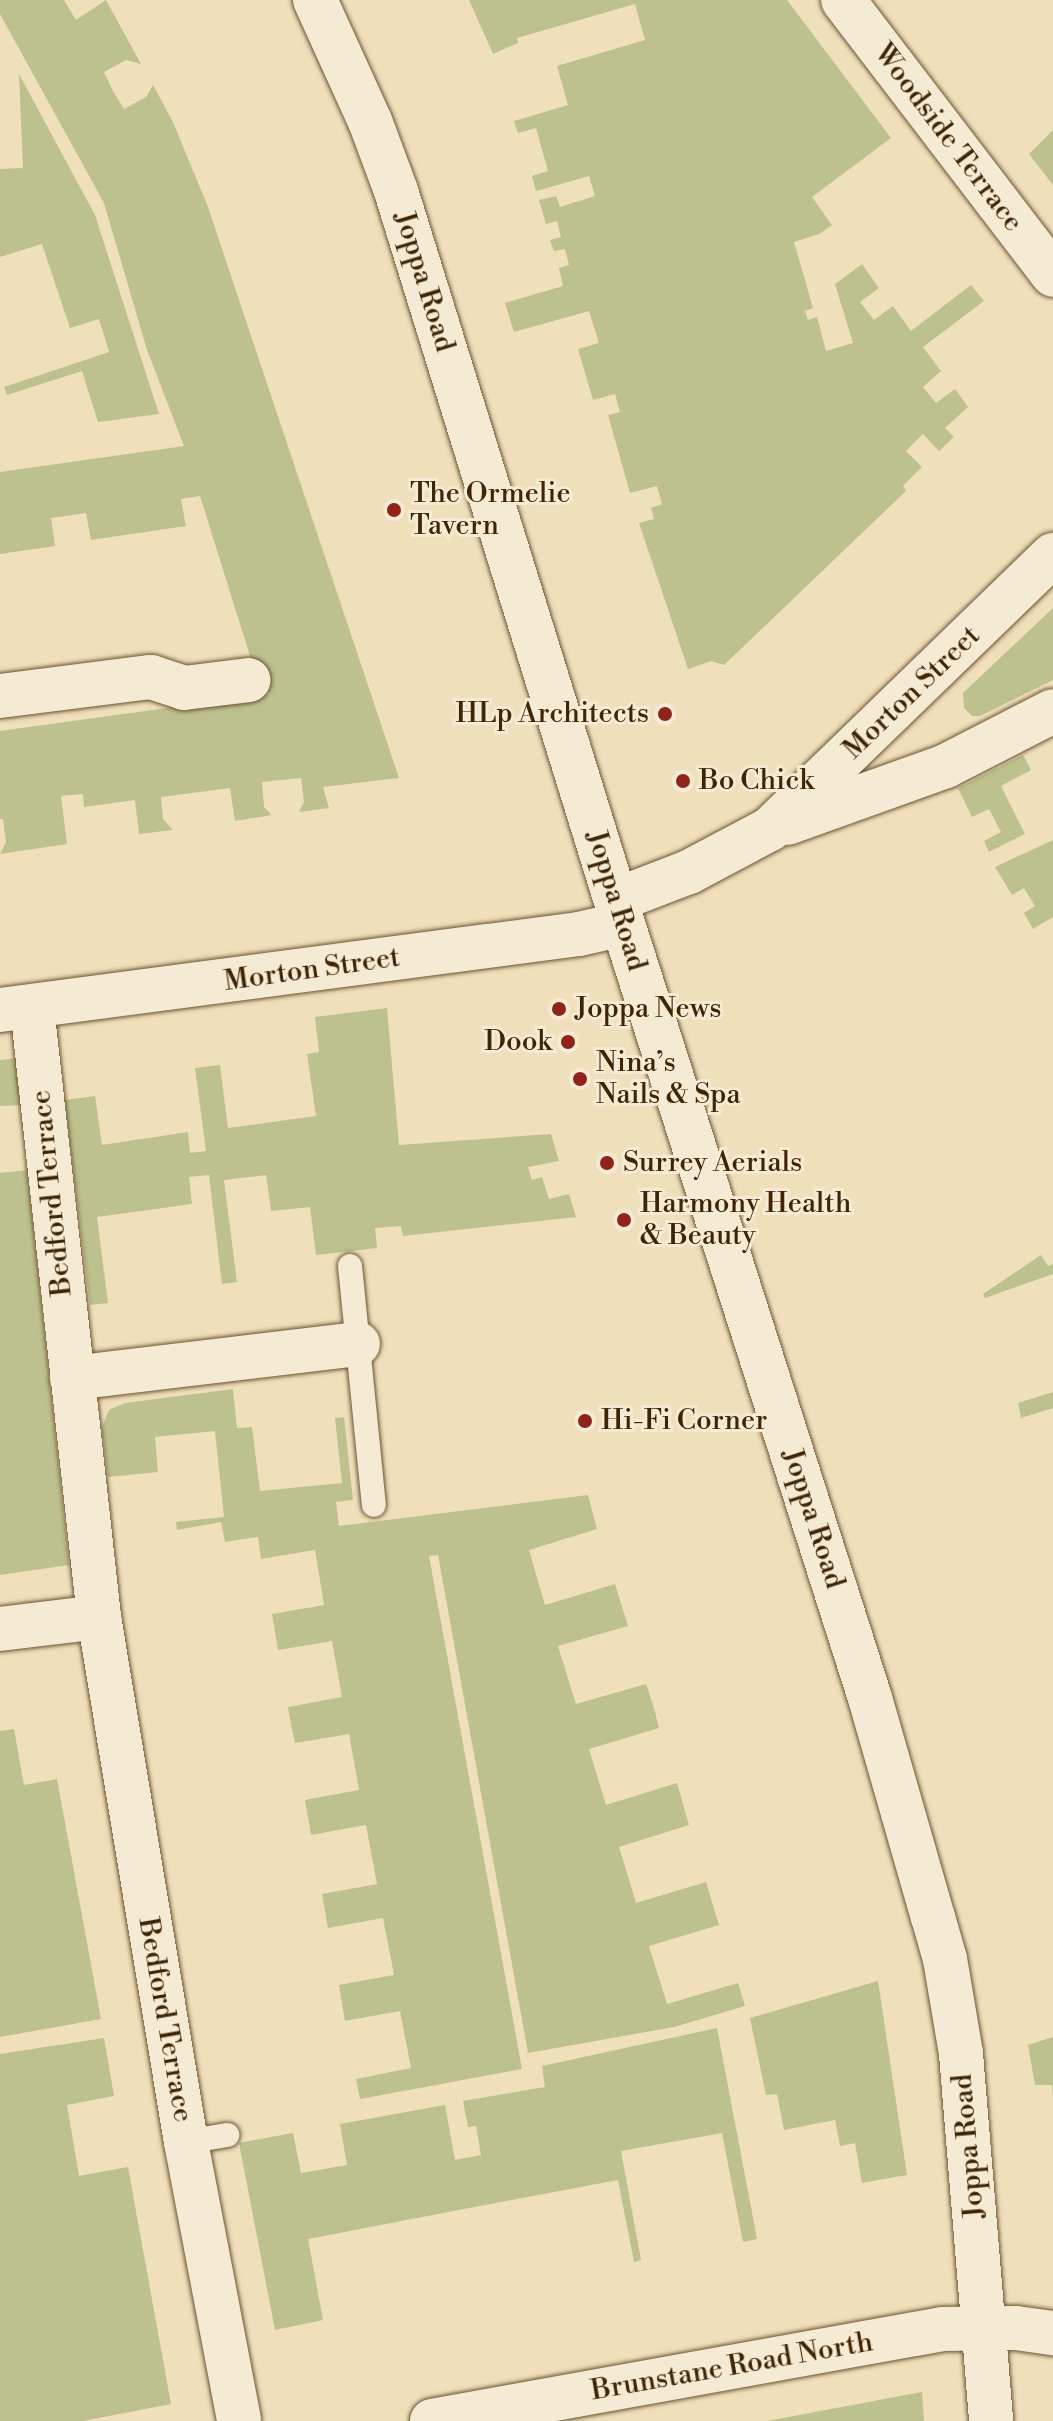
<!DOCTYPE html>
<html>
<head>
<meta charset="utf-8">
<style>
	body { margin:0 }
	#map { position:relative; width:1053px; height:2421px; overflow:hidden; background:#f0dfbb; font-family:"Libre Bodoni",serif }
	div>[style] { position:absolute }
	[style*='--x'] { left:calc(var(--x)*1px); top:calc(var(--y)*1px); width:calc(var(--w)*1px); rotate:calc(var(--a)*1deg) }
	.green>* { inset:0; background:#bdc18e }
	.roads { filter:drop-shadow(0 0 2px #6c5432) drop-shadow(0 0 2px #6c5432) }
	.lane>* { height:24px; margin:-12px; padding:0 12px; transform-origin:12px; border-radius:12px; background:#f5ead3 }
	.street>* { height:44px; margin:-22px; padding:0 22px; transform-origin:22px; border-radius:22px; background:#f5ead3 }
	.secondary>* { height:44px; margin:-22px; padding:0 22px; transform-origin:22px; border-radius:22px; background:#f5ead3 }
	.dots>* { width:22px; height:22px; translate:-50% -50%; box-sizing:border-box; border:4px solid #f5ead3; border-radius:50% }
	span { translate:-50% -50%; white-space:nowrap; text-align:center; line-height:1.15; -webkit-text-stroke:6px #f5ead3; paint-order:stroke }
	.street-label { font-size:28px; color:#402505 }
	.poi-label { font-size:28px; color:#402505 }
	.left { translate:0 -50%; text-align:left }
	.right { translate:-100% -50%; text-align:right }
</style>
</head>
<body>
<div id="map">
	<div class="green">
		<div style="clip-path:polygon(0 0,64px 0,76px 20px,106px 0,141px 64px,126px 60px,104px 72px,113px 91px,124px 109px,146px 97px,153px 85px,173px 122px,208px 207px,399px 778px,323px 787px,329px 808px,299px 812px,304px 802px,301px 778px,262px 782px,264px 807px,272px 815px,235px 821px,230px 788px,161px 797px,163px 819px,173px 830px,139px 834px,135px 800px,84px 807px,83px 794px,61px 796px,67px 844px,0 854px,6px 842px,3px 819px,0 819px,0 731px,269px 694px,265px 673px,250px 656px,200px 496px,181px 499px,186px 526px,91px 540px,86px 513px,51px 518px,55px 546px,0 554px,0 472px,184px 446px,147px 350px,104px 203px,0 14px)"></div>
		<div style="clip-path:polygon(469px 0,787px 0,891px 138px,812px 197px,832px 225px,819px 234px,794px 242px,813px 308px,805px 311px,808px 320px,817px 317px,826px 351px,853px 343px,835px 284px,862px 264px,879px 288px,860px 302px,874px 320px,893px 306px,911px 331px,971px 285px,984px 301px,923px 347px,941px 371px,923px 387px,936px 403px,955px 389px,968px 407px,945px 428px,954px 437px,939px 451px,923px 434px,906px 451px,922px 467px,903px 486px,906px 491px,724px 665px,711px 661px,688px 669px,639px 523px,654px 519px,651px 508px,662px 504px,657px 486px,630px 493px,608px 415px,620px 412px,615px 394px,593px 400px,578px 349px,599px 343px,589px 311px,514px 332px,505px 303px,563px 286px,559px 268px,569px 265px,565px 249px,554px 251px,550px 240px,561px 237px,557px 221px,546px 224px,539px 200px,556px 196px,560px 207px,595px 196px,589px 176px,536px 191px,532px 176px,548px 171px,536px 128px,518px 133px,514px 121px,568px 105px,557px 66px,645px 40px,635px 4px,517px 38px,518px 43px,493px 54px)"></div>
		<div style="clip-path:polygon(19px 74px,95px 215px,159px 414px,98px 422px,82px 371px,7px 395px,4px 387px,109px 352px,99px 319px,70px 328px,42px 244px,0 257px,0 169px,23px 168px)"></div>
		<div style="clip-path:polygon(1053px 130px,1053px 185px,1029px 154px)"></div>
		<div style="clip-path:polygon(1053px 608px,1053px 680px,980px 716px,972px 716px,964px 708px,963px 693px)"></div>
		<div style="clip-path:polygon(1023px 755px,1031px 770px,1001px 786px,1025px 834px,989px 852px,984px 841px,1001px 832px,989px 809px,972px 817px,958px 788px)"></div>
		<div style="clip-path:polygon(1053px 840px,1053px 917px,1033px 929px,1024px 913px,1035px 906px,1024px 888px,1012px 895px,995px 867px)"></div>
		<div style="clip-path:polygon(387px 1008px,399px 1145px,551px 1134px,559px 1161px,528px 1167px,532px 1180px,542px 1177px,549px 1199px,569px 1194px,576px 1217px,403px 1236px,401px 1226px,375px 1228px,377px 1248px,316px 1255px,310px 1207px,271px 1211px,266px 1175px,224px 1180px,237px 1282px,222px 1284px,209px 1175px,189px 1177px,192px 1204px,97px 1217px,108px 1303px,90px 1305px,65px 1100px,95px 1096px,102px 1145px,188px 1132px,190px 1153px,206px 1151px,195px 1068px,220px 1065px,228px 1128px,316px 1116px,307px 1054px,319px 1052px,315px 1017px)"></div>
		<div style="clip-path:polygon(16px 1058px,20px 1105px,0 1106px,0 1060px)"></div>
		<div style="clip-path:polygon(27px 1170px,69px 1565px,0 1575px,0 1173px)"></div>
		<div style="clip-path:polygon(1041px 1255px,1048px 1266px,1053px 1264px,1053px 1274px,985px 1298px,983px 1294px)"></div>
		<div style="clip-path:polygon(233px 1389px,237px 1428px,252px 1427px,260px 1491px,342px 1483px,335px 1418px,344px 1417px,353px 1500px,336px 1502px,339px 1526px,588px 1495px,597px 1529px,529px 1550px,545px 1605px,615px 1584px,628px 1626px,558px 1646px,576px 1704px,646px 1684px,654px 1708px,659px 1728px,589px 1749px,606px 1805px,677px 1783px,689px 1825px,619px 1847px,636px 1903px,706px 1882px,719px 1925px,649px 1946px,667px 2004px,738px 1983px,745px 2006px,674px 2027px,528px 2053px,438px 1555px,429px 1556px,522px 2069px,360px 2099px,356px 2079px,411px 2068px,400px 2011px,345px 2021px,339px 1985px,394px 1975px,383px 1918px,328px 1928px,322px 1894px,377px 1884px,366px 1825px,311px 1835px,308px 1817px,305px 1800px,359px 1790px,349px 1734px,295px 1743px,291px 1725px,288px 1707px,342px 1697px,332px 1641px,278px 1650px,272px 1614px,324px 1605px,315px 1550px,261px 1559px,258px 1537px,225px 1542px,221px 1522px,177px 1530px,176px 1522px,224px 1517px,215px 1431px,155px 1437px,158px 1472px,108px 1477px,102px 1427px,109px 1410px,125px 1403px)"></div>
		<div style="clip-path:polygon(1053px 1392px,1053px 1408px,1021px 1418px,1018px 1403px)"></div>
		<div style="clip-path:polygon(14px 1729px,24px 1785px,57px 1779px,101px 2019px,0 2037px,0 1731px)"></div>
		<div style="clip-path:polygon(878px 1981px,907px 2175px,862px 2183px,855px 2143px,840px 2146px,835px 2120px,784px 2130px,777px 2094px,766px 2095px,750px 2018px)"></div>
		<div style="clip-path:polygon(717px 2028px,757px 2239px,743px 2242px,722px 2133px,621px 2151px,641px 2260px,634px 2262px,618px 2180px,464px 2209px,308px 2239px,323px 2320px,275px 2330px,239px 2143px,293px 2133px,301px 2173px,347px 2165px,340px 2124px,445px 2105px,455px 2160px,481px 2155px,476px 2126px,468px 2127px,463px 2101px,545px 2087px,542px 2066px)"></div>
		<div style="clip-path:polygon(1053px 2037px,1053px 2098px,1052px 2085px,1035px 2085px,1028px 2045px)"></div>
		<div style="clip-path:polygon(104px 2038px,114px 2096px,67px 2105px,79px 2176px,128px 2167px,171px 2404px,83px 2421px,0 2421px,0 2054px)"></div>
		<div style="clip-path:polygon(922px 2392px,924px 2421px,767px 2421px)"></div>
	</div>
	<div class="roads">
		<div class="lane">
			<div style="--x:350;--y:1266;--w:240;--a:84.3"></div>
			<div style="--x:186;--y:2142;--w:42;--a:-9.7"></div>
		</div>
		<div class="street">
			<div style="--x:843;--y:0;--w:346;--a:52.6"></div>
			<div style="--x:0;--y:696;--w:152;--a:-7.2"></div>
			<div style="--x:151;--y:677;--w:35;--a:18"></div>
			<div style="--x:184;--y:688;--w:65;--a:-7"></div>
			<div style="--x:787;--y:823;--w:169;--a:-19.7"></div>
			<div style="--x:946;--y:766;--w:120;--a:-27.2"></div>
			<div style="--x:616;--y:900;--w:78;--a:-21"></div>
			<div style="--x:689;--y:872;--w:92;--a:-28"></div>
			<div style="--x:770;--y:829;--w:394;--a:-44.1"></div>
			<div style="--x:32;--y:1007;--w:614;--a:83.73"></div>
			<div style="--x:99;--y:1617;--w:532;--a:80.59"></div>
			<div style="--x:186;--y:2142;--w:284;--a:79.2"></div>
			<div style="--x:0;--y:1010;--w:584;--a:-7.48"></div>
			<div style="--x:579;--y:934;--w:45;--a:-12.8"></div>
			<div style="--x:72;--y:1378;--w:288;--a:-6.8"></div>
			<div style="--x:0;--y:1629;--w:100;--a:-6.9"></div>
			<div style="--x:432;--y:2421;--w:519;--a:-10.21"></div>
			<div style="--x:943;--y:2329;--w:73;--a:-0.8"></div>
			<div style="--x:1016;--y:2328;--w:37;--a:8"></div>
		</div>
		<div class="secondary">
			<div style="--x:315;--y:0;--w:133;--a:65.6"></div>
			<div style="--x:370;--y:121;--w:75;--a:69.6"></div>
			<div style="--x:396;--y:191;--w:767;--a:72.79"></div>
			<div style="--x:623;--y:924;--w:812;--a:72.3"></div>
			<div style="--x:870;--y:1698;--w:228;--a:74"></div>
			<div style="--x:933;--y:1917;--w:44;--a:74.1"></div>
			<div style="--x:945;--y:1959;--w:96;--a:80.4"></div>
			<div style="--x:961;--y:2054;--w:368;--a:85.3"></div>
		</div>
	</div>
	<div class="dots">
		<div style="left:394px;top:510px;background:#8f2418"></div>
		<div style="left:665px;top:714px;background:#8f2418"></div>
		<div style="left:683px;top:781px;background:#8f2418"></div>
		<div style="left:559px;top:1009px;background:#8f2418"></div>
		<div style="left:568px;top:1042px;background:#8f2418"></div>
		<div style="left:580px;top:1079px;background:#8f2418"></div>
		<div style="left:607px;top:1163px;background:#8f2418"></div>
		<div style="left:624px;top:1220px;background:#8f2418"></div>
		<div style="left:585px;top:1421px;background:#8f2418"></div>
	</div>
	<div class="street-label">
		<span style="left:948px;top:138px;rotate:53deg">Woodside Terrace</span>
		<span style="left:424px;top:282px;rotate:73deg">Joppa Road</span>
		<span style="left:912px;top:693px;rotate:-44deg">Morton Street</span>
		<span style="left:616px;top:901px;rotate:73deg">Joppa Road</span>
		<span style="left:312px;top:970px;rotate:-8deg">Morton Street</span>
		<span style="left:52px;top:1193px;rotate:-96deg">Bedford Terrace</span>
		<span style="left:813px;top:1519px;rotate:72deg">Joppa Road</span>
		<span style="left:165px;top:2020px;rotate:80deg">Bedford Terrace</span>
		<span style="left:969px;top:2146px;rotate:-95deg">Joppa Road</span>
		<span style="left:732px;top:2367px;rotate:-10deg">Brunstane Road North</span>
	</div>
	<div class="poi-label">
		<span class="left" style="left:410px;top:510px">The Ormelie<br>Tavern</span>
		<span class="right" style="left:649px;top:714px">HLp Architects</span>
		<span class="left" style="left:699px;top:781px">Bo Chick</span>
		<span class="left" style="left:575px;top:1009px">Joppa News</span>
		<span class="right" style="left:552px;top:1042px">Dook</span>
		<span class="left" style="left:596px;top:1079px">Nina’s<br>Nails &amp; Spa</span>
		<span class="left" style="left:623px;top:1163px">Surrey Aerials</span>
		<span class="left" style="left:640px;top:1220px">Harmony Health<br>&amp; Beauty</span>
		<span class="left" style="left:601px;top:1421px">Hi-Fi Corner</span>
	</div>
</div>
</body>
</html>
